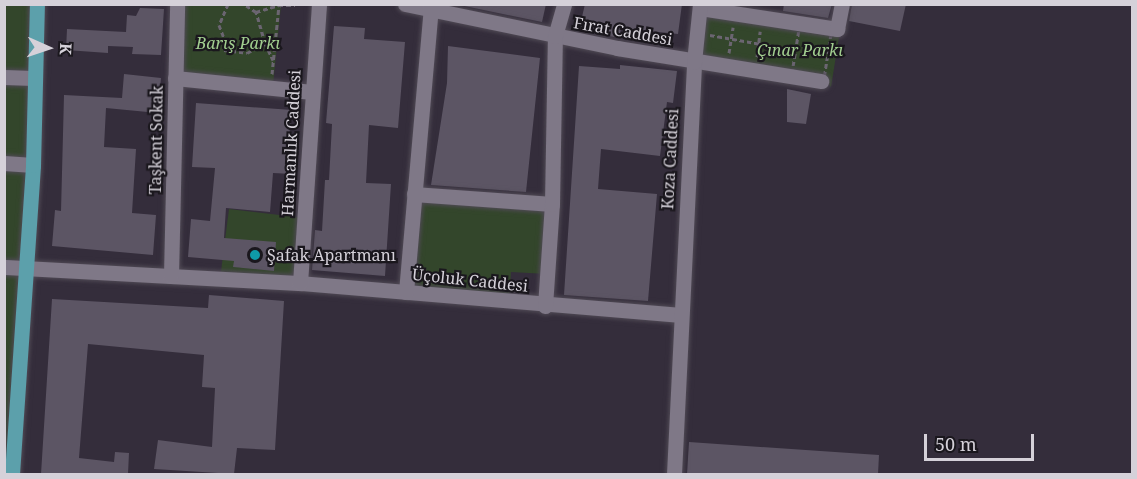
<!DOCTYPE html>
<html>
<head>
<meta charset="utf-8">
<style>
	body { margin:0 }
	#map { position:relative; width:1137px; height:479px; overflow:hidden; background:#342d3b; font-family:"Noto Serif",serif }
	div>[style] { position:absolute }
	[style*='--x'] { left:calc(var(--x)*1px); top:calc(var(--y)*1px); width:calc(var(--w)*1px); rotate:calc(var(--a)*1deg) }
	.green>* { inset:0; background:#33462b }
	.building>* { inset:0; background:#5c5564 }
	.path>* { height:3px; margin-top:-1.5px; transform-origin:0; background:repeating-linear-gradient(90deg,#6b6571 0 4.5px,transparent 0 7.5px) }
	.roads { filter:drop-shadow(0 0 2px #504a55) drop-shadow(0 0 2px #504a55) }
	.minor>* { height:15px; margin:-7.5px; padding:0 7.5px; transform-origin:7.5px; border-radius:7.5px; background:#7f7887 }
	.major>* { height:15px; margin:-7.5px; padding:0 7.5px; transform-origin:7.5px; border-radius:7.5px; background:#5ca0ab }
	.dots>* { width:16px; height:16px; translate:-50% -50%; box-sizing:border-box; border:3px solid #1a171d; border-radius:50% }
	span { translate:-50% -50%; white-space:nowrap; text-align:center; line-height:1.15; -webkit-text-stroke:4.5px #1a171d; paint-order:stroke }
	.street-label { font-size:16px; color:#d5d1d9 }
	.park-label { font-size:16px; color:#a2cf90; font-style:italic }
	.poi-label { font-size:16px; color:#d5d1d9 }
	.left { translate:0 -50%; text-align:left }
	.frame { position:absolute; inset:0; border:6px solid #d5d1d9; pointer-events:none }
	.north { position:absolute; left:18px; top:18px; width:60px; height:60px; -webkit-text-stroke:4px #1a171d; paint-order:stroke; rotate:93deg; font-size:16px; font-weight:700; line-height:24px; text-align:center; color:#d5d1d9 }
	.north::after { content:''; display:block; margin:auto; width:21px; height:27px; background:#d5d1d9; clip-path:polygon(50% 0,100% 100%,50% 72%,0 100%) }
	.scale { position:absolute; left:924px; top:434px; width:110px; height:27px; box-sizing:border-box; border:3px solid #d5d1d9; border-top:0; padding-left:8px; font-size:18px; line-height:21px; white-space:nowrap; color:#d5d1d9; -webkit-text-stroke:4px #1a171d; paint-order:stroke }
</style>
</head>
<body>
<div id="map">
	<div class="green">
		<div style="clip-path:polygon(5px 5px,37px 5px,12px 474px,4px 474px)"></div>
		<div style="clip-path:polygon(180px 5px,281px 5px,273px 85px,180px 76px)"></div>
		<div style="clip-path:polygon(701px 11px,840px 31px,831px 87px,825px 79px,695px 61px)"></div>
		<div style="clip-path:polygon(414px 194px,552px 204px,547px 274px,511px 272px,509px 302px,406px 292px)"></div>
		<div style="clip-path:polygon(229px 209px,305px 218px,300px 283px,220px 279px)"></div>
	</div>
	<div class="building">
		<div style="clip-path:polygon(455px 4px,546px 4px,542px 22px)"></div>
		<div style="clip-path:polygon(585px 4px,682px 4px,678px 34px,621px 28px,619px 38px,579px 30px)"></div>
		<div style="clip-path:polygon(784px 4px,832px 4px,828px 18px,783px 11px)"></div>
		<div style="clip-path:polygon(852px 4px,906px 4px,900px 31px,849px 21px)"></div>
		<div style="clip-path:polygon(140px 8px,164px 9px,161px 55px,132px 54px,133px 47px,108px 46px,108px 53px,66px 50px,67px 29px,126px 32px,127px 15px,136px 16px)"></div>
		<div style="clip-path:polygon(334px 26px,365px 28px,364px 39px,405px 42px,398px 128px,369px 125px,366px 183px,391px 184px,385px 276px,312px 270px,315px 230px,322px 231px,325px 180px,329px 180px,332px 124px,326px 123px)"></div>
		<div style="clip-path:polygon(448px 46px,540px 58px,526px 192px,431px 185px,447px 83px)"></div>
		<div style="clip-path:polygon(620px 65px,677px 71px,673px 103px,667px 102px,660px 156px,601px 149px,598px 189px,657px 194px,648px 301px,564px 295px,579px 66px,620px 69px)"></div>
		<div style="clip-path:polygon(124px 74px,161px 78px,158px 113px,106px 108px,104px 147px,136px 149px,132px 213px,156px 215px,153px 255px,52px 246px,55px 210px,61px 211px,64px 95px,122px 98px)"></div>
		<div style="clip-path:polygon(787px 89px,811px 94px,806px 124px,787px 122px)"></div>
		<div style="clip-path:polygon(196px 103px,292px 110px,288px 146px,294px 146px,292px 174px,273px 173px,270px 212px,226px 208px,224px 238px,276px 242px,274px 271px,233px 267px,234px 261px,188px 257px,191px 219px,210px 221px,215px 168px,192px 167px)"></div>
		<div style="clip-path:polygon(209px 295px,284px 301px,275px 450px,237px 448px,234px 474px,154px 469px,158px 440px,212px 447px,215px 388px,202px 387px,204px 355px,88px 344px,79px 458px,114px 462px,115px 452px,129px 453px,128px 474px,41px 474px,52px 299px,208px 308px)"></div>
		<div style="clip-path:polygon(689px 442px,879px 455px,878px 474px,687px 474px)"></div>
	</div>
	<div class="path">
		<div style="--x:228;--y:4;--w:23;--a:113"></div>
		<div style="--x:219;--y:25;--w:14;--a:69"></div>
		<div style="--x:224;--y:38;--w:12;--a:90"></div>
		<div style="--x:224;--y:50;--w:23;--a:7"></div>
		<div style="--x:247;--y:53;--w:21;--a:-29"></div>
		<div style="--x:265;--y:43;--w:32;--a:-106"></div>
		<div style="--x:256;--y:12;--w:14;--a:-146"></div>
		<div style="--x:256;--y:12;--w:24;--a:-17"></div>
		<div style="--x:279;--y:5;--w:16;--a:0"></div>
		<div style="--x:799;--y:29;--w:32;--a:9"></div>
		<div style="--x:831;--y:34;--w:45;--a:99"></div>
		<div style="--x:824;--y:78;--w:32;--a:-171"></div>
		<div style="--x:792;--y:73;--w:45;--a:-81"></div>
		<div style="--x:710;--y:35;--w:86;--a:10"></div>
		<div style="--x:265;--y:43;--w:19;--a:65"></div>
		<div style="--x:729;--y:53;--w:26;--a:-81"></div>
		<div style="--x:757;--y:57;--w:26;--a:-83"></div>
		<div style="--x:272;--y:74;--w:69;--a:-84.2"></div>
	</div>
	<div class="roads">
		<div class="minor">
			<div style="--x:405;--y:4;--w:217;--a:11.7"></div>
			<div style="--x:617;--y:48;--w:207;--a:9.2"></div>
			<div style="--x:700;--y:8;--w:139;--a:8.7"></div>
			<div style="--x:837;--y:29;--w:25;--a:-79"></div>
			<div style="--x:4;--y:77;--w:29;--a:2"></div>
			<div style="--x:175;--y:78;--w:138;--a:5.8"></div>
			<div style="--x:4;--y:163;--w:29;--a:4"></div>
			<div style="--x:414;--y:194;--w:138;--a:4.1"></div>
			<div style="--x:4;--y:267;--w:296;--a:3.1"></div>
			<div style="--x:300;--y:283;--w:381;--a:4.8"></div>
			<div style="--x:171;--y:276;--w:272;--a:-88.7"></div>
			<div style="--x:300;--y:283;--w:280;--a:-86.1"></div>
			<div style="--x:406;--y:292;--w:289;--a:-85"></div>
			<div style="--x:545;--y:306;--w:102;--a:-86.1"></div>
			<div style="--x:552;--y:204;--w:168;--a:-89"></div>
			<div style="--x:555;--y:36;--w:33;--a:-74"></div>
			<div style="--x:674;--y:474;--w:412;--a:-87.2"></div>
			<div style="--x:694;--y:62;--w:58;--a:-84.1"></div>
		</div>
		<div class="major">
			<div style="--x:12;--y:474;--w:310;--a:-86.1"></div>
			<div style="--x:33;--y:165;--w:161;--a:-88.6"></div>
		</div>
	</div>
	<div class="dots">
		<div style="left:255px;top:255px;background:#0f9aa8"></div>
	</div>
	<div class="street-label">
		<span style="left:623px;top:31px;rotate:10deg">Fırat Caddesi</span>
		<span style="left:156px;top:140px;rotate:-89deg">Taşkent Sokak</span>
		<span style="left:291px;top:143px;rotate:-87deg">Harmanlık Caddesi</span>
		<span style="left:670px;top:159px;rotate:-87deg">Koza Caddesi</span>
		<span style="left:470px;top:280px;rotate:6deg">Üçoluk Caddesi</span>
	</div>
	<div class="park-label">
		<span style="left:238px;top:43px">Barış Parkı</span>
		<span style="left:800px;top:50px">Çınar Parkı</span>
	</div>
	<div class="poi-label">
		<span class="left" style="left:267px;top:255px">Şafak Apartmanı</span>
	</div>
	<div class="frame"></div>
	<div class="north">K</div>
	<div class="scale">50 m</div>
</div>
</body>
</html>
